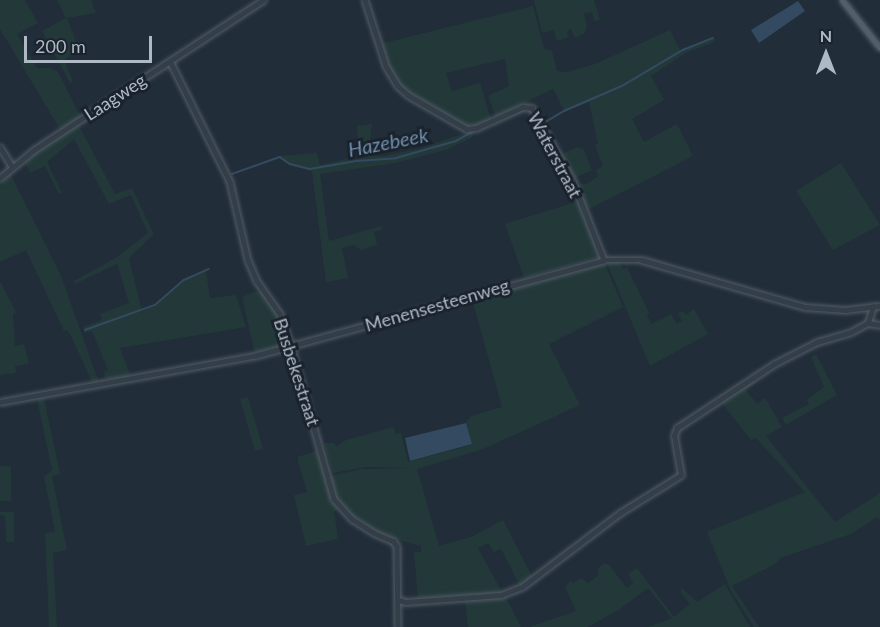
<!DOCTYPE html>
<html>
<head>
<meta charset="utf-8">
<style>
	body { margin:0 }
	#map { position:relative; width:880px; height:627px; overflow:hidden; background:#212d38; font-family:Lato,sans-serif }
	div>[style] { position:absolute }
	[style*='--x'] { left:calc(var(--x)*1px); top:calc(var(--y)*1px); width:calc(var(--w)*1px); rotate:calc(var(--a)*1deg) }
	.green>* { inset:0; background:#233939 }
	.water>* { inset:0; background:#344a60 }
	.stream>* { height:1.5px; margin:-0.75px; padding:0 0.75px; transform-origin:0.75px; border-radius:0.75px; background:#344a60 }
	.roads { filter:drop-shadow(0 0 2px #525c66) drop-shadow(0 0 2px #525c66) }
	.minor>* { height:4.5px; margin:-2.25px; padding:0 2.25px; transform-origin:2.25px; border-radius:2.25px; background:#343e49 }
	.major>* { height:5px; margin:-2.5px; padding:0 2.5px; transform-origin:2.5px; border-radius:2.5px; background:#525e69 }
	span { translate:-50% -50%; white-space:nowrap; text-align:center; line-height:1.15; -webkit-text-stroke:6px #1a232d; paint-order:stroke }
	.street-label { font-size:18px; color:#afb9c5 }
	.water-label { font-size:20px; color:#6f8daa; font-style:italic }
	.north { position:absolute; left:796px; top:24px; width:60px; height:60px; -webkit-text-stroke:4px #1a232d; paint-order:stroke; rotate:0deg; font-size:16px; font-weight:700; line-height:24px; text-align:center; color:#afb9c5 }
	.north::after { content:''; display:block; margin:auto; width:21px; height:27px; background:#afb9c5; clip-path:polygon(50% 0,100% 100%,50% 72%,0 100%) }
	.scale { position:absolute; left:24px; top:36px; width:128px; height:27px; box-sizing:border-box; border:3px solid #afb9c5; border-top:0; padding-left:8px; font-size:18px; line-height:21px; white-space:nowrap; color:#afb9c5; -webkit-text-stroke:4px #1a232d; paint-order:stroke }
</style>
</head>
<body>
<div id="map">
	<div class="green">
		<div style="clip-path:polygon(0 0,25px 0,38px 23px,17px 34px,37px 68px,51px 68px,58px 72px,81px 117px,61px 131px,0 29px)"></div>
		<div style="clip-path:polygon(57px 0,91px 0,96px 13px,67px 18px,79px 50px,64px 60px,73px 81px,70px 83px,42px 31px,66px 18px)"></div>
		<div style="clip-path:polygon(534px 0,594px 0,600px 20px,594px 21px,592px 12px,584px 13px,587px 26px,585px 33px,575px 38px,571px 29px,567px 31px,568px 37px,557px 41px,554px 30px,542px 33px)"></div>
		<div style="clip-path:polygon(533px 6px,544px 48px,552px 51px,557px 71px,567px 72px,595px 64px,670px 30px,680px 50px,714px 37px,714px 42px,686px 53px,651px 76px,664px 100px,632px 119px,644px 142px,677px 124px,693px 156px,587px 210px,576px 185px,588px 183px,598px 176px,596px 170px,603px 166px,595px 145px,598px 144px,589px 102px,565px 112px,553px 89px,496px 117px,488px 96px,509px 86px,505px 59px,446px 73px,452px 91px,480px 83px,491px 120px,468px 128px,400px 86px,388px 66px,380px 44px)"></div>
		<div style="clip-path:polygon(78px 124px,115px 194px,132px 188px,154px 234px,129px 258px,142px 311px,155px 306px,184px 281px,206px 271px,210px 298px,236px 295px,246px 327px,120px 348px,131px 377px,105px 379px,104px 372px,108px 370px,92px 331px,85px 333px,83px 327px,102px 320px,100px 314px,129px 303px,117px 264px,75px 284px,74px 281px,117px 257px,148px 233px,131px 195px,109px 204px,74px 139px,47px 162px,62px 193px,59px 194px,45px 166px,30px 173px,23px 160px)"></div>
		<div style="clip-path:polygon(372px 124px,370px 140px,358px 143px,357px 126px)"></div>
		<div style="clip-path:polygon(468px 132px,474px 133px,471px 138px,446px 150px,395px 163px,320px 174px,329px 241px,381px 226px,383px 229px,374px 232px,377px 245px,361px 250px,354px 245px,342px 248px,348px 278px,326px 282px,312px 171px,289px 165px,277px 156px,317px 153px,320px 165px,358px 156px,383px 156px,422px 148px)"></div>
		<div style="clip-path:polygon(578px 147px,584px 150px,592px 170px,573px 179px,560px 155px)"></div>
		<div style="clip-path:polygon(841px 163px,880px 225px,833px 250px,796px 191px)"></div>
		<div style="clip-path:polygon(9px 171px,61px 276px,99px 383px,93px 384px,71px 336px,67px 330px,64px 331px,26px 250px,0 262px,0 180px)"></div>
		<div style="clip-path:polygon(579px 201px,599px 257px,524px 278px,505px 224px)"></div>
		<div style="clip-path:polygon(619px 261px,623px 269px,627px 267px,649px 313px,647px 315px,651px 324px,671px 314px,677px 324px,682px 321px,678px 313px,683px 311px,686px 315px,694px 309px,708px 334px,650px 366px,607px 263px)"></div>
		<div style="clip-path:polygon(604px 262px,623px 307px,549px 344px,580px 405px,483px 449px,417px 469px,439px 546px,471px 537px,503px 520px,533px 578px,520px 586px,501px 549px,494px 552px,488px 543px,478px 548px,503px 594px,418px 599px,414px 552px,421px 552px,421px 546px,384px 536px,346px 511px,339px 505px,330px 476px,362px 469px,416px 468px,367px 467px,333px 473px,324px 443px,334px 443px,336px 447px,346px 440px,393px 427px,396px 434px,401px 433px,408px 462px,471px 445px,466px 423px,471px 416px,502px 407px,472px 299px)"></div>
		<div style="clip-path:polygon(0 281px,16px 312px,13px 314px,15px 346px,24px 344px,29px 364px,15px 366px,16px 373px,0 375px)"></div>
		<div style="clip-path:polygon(253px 292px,262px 292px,275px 310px,287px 340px,286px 345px,256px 352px,254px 350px,242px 297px)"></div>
		<div style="clip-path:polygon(816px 354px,837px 395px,786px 425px,782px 418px,809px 404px,807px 400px,824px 387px,811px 357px)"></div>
		<div style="clip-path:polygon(754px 380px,756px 383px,746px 390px,757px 404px,765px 398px,782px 427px,766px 436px,835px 522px,880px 493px,880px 520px,877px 517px,851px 534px,780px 558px,777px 563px,732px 586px,759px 627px,754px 627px,731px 591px,707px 532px,805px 492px,756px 438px,751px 440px,721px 402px)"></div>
		<div style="clip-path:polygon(248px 397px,263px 449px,255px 451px,240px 399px)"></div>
		<div style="clip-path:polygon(44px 398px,60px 474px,52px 476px,67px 550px,53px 553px,57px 627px,49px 627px,45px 533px,55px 532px,44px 477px,52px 470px,37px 399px)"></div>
		<div style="clip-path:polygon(320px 450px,333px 499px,340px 510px,334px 511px,338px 539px,306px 546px,294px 495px,307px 492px,297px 457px)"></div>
		<div style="clip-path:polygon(0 466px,11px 466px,11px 501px,0 501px)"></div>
		<div style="clip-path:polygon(0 512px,14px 512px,14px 542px,6px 542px,5px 516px,0 515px)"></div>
		<div style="clip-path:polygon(604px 563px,609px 565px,627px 588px,633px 583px,628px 574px,637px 568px,674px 617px,690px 604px,681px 593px,681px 587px,697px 602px,725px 584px,750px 627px,648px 627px,672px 618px,648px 588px,620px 609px,588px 627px,530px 627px,576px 611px,565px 587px,571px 581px,573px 583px,582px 578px,588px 583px,599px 575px,597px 570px)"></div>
		<div style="clip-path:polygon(505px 596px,521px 627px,468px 627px,465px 599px)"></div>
	</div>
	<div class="water">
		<div style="clip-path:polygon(798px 1px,805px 11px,759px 43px,751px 30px)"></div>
		<div style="clip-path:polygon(466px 423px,472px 444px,410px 461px,405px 438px)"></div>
	</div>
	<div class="stream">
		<div style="--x:497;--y:121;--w:32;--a:-22"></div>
		<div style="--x:527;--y:109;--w:6;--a:31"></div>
		<div style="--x:532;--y:112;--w:16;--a:63"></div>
		<div style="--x:544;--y:123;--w:23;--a:-31"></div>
		<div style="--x:564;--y:111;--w:65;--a:-23.4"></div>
		<div style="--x:624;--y:85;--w:69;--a:-30.7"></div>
		<div style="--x:683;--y:50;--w:32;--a:-22"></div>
		<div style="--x:232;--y:174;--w:51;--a:-19.5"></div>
		<div style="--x:280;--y:157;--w:12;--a:35"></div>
		<div style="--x:290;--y:164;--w:21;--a:14"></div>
		<div style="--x:310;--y:169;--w:48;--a:-9.7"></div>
		<div style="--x:357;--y:161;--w:39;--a:-4"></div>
		<div style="--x:396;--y:158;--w:62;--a:-15.8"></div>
		<div style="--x:456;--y:141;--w:23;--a:-29"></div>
		<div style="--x:85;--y:330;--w:74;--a:-19.7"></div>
		<div style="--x:155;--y:305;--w:38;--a:-41"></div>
		<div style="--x:184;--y:280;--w:27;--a:-24"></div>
	</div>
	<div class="roads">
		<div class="minor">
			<div style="--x:365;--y:0;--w:69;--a:72.3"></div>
			<div style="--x:386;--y:66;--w:23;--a:59"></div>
			<div style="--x:398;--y:86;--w:13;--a:42"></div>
			<div style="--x:408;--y:95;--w:68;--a:30"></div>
			<div style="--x:467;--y:129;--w:9;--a:-6"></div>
			<div style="--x:476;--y:128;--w:51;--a:-24.1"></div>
			<div style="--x:523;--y:107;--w:9;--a:6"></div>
			<div style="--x:532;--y:108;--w:84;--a:60.7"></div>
			<div style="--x:573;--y:181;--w:85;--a:68.6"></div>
			<div style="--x:170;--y:61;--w:135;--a:63.6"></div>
			<div style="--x:230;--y:182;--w:80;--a:77"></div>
			<div style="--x:248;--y:260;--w:23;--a:67"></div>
			<div style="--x:257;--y:281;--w:40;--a:55.1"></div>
			<div style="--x:280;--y:314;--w:34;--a:71"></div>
			<div style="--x:291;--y:346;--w:159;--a:74.3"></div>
			<div style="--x:334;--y:499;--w:27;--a:48"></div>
			<div style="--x:352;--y:519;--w:26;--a:32"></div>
			<div style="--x:374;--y:533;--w:21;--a:23"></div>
			<div style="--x:393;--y:541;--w:6;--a:51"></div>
			<div style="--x:397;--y:546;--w:81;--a:89.3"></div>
			<div style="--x:0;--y:147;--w:22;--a:58"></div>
			<div style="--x:0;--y:178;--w:44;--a:-39.5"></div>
			<div style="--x:34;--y:150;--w:274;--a:-33.2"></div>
			<div style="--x:868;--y:323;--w:17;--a:-73"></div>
			<div style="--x:868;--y:323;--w:12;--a:9"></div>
			<div style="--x:0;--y:402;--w:258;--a:-10.3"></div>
			<div style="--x:254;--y:356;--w:363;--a:-15.3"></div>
			<div style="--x:604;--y:260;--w:38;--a:0"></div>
			<div style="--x:642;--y:260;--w:170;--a:16.1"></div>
			<div style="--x:805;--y:307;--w:40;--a:4.3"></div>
			<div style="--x:845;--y:310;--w:35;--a:-7"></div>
			<div style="--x:399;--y:600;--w:7;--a:16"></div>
			<div style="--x:406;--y:602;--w:95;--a:-4.2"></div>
			<div style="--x:501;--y:595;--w:22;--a:-21"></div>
			<div style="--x:522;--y:587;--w:123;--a:-37.1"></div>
			<div style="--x:620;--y:513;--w:72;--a:-31.9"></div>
			<div style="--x:681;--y:475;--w:40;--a:-100"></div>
			<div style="--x:674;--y:436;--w:9;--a:-69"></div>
			<div style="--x:677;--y:428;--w:116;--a:-33.4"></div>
			<div style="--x:774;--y:364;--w:48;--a:-27.1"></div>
			<div style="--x:817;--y:342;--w:35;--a:-16"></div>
			<div style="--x:851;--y:332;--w:19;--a:-28"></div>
		</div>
		<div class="major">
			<div style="--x:842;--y:0;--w:61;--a:51.6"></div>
		</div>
	</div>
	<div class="street-label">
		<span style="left:115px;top:97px;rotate:-33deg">Laagweg</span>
		<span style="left:555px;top:155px;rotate:62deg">Waterstraat</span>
		<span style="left:437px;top:305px;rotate:-16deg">Menensesteenweg</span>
		<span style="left:297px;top:372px;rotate:72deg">Busbekestraat</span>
	</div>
	<div class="water-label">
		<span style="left:388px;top:142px;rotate:-11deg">Hazebeek</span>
	</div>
	<div class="north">N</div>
	<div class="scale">200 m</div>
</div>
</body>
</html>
